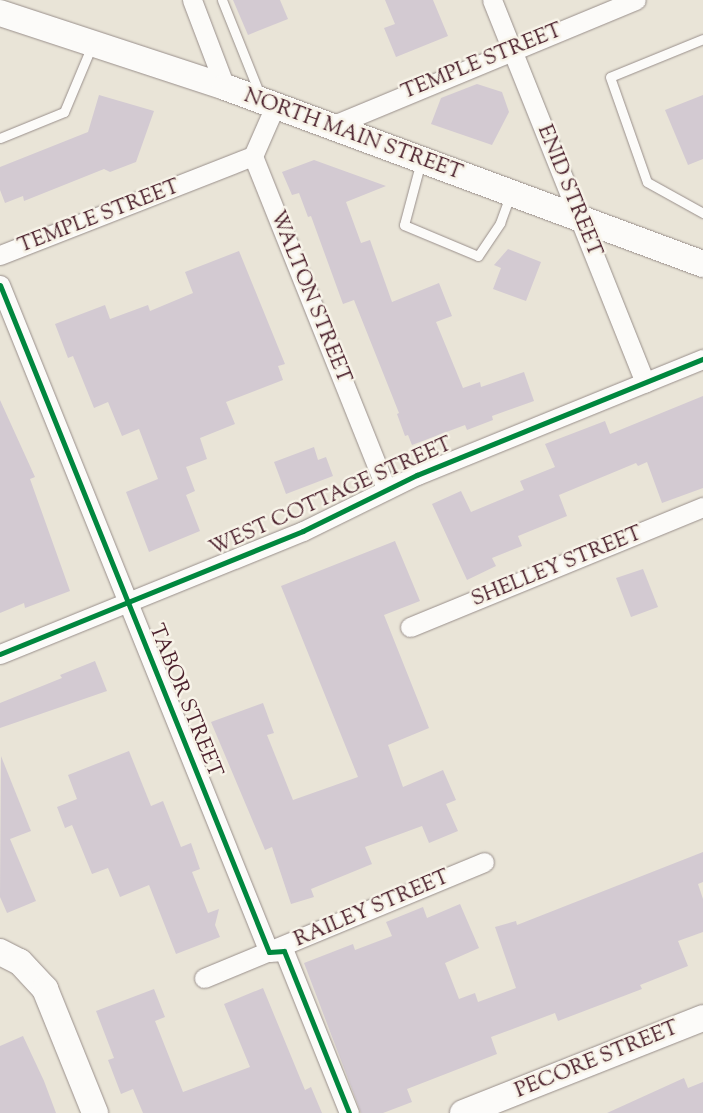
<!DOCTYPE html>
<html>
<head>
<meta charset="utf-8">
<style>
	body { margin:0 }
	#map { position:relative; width:703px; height:1113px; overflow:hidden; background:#e9e4d7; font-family:"Sorts Mill Goudy",serif }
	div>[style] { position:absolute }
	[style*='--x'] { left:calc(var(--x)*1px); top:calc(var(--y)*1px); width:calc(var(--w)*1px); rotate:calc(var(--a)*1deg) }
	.building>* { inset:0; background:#d3cad2 }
	.roads { filter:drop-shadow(0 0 1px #998f8b) drop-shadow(0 0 1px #998f8b) }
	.lane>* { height:9px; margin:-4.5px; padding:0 4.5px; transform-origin:4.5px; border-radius:4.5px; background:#fcfbf9 }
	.street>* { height:19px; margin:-9.5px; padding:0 9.5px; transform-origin:9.5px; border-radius:9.5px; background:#fcfbf9 }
	.secondary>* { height:26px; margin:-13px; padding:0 13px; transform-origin:13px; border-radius:13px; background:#fcfbf9 }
	.cycleway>* { height:5px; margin:-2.5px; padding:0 2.5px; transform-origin:2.5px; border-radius:2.5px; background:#00873e }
	span { translate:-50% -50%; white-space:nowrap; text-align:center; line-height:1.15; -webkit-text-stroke:5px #f7f3e8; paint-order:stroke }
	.street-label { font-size:21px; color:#4a1f2b }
</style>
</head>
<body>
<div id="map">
	<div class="building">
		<div style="clip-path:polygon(233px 0,280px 0,288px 19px,248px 35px)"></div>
		<div style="clip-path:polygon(385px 0,433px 0,448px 36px,396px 57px,384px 28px,395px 24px)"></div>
		<div style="clip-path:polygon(477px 84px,502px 92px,509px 112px,492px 145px,431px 124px,441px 98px)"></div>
		<div style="clip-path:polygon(99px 95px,154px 111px,136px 162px,110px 172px,104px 169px,24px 201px,23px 196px,5px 203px,0 190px,0 167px,88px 132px)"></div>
		<div style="clip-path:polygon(703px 95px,703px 159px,688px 165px,665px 110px)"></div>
		<div style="clip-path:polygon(314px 160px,386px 186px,346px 202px,361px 243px,370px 240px,392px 302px,439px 283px,452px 316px,436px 322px,463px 388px,480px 382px,481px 387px,524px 372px,534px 401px,492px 416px,493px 420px,467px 430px,465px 425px,412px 445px,408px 435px,405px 436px,397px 414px,399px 413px,354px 300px,343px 304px,311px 216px,308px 217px,299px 193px,292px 195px,282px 172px)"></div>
		<div style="clip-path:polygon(508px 249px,541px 262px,526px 301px,493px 289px,501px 268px,494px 265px)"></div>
		<div style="clip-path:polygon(239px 251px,285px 364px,278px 366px,283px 380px,226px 402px,235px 424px,200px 438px,207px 459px,186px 467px,195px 491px,186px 495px,200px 531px,149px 552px,126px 492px,158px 479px,139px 429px,122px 436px,108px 402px,94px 408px,73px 356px,68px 358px,55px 324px,105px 305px,110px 319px,148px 305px,150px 311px,193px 293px,185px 272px)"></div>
		<div style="clip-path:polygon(703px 396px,703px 488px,662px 503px,647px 462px,638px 466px,636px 463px,559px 495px,567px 516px,518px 536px,522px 546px,492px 558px,496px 566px,467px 580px,432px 504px,461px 491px,471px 512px,524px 490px,520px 481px,555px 467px,545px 444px,605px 421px,610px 434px)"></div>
		<div style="clip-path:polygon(0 400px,35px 477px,30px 479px,70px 591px,25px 608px,24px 603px,0 613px)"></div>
		<div style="clip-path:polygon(314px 447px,318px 460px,326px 457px,333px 476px,286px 494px,274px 462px)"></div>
		<div style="clip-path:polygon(395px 541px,420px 601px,384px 615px,429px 728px,388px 745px,403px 787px,443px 770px,456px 800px,446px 804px,458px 831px,429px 843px,422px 826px,365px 847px,372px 864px,311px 889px,314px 897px,291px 904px,272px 847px,265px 850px,211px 722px,263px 703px,274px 733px,267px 735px,293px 800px,358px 777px,281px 586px)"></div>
		<div style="clip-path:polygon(643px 569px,658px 607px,631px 617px,616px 578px)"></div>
		<div style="clip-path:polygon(95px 661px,107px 691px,0 728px,0 703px,62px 678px,60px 675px)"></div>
		<div style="clip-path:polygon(129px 751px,151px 806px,163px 801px,181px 847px,191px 843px,200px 869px,192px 872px,208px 913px,219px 909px,215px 925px,220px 937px,176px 954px,149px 885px,120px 897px,108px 868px,92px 874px,72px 825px,65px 828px,57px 807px,77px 799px,68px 775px)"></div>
		<div style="clip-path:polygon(1px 756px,31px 831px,10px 839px,36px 901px,7px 913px,0 897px)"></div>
		<div style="clip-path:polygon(703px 852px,703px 882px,698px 884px,703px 899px,703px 932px,678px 941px,688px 966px,640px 985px,642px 989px,558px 1021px,555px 1013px,491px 1037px,497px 1054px,407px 1089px,412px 1102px,383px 1113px,361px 1113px,304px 963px,353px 944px,355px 950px,392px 936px,386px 922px,423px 907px,427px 918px,460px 904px,479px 948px,445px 963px,459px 999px,475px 993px,478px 1002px,516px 988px,495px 927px,516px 921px,517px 925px)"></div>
		<div style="clip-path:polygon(263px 988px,305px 1090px,311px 1087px,322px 1113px,143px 1113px,133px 1089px,121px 1094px,108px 1060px,114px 1058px,96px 1011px,154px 989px,165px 1017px,155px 1021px,183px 1092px,250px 1067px,224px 1004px)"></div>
		<div style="clip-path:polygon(23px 1036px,44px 1081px,56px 1113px,0 1113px,0 1046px)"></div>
		<div style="clip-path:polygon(684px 1078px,688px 1088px,703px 1082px,703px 1113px,607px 1113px)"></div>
	</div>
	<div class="roads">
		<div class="lane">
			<div style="--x:222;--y:0;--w:102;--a:68.2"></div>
			<div style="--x:703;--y:39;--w:100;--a:157.8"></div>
			<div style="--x:610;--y:77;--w:111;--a:70.6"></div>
			<div style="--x:647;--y:182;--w:64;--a:29"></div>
			<div style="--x:0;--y:138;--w:69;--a:-22.1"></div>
			<div style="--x:64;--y:112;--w:73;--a:-67.3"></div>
			<div style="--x:421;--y:161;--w:66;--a:104.9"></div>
			<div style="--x:404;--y:225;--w:80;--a:22.7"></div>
			<div style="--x:478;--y:256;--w:40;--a:-56"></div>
			<div style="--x:500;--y:223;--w:29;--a:-70"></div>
		</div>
		<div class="street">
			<div style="--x:192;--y:0;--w:93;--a:69.2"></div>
			<div style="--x:492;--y:0;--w:412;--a:68.2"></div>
			<div style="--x:275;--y:106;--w:55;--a:113.7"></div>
			<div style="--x:253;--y:156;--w:359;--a:68.2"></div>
			<div style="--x:329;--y:127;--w:332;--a:-22.5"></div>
			<div style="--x:0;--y:255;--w:272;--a:-21.4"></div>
			<div style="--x:0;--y:285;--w:719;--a:68.04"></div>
			<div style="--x:269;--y:952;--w:15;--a:-4"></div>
			<div style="--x:284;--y:951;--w:175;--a:68.1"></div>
			<div style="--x:410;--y:627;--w:317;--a:-22.3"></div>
			<div style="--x:0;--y:654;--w:327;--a:-22.1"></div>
			<div style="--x:303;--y:531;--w:127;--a:-26.2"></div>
			<div style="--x:417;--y:475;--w:309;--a:-22.1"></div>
			<div style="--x:204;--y:978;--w:303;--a:-22.5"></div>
		</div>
		<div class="secondary">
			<div style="--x:0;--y:13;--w:237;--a:18.2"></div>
			<div style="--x:225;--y:87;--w:510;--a:20.32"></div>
			<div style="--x:0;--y:952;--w:22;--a:27"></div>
			<div style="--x:20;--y:962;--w:37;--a:47"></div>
			<div style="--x:45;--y:989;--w:134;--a:68"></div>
			<div style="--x:463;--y:1113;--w:258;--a:-21.6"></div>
		</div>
	</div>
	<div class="cycleway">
		<div style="--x:0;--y:285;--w:719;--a:68.04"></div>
		<div style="--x:269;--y:952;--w:15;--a:-4"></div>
		<div style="--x:284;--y:951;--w:175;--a:68.1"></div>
		<div style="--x:0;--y:654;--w:327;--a:-22.1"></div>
		<div style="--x:303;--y:531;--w:127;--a:-26.2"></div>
		<div style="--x:417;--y:475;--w:309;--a:-22.1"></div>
	</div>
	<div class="street-label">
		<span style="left:482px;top:62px;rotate:-22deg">TEMPLE STREET</span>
		<span style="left:353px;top:135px;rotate:20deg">NORTH MAIN STREET</span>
		<span style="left:569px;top:191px;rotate:68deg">ENID STREET</span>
		<span style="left:99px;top:217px;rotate:-21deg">TEMPLE STREET</span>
		<span style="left:310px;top:297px;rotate:68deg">WALTON STREET</span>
		<span style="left:331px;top:497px;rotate:-24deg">WEST COTTAGE STREET</span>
		<span style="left:557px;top:567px;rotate:-22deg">SHELLEY STREET</span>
		<span style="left:185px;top:701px;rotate:68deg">TABOR STREET</span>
		<span style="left:372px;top:909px;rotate:-23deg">RAILEY STREET</span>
		<span style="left:597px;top:1060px;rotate:-22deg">PECORE STREET</span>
	</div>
</div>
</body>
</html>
